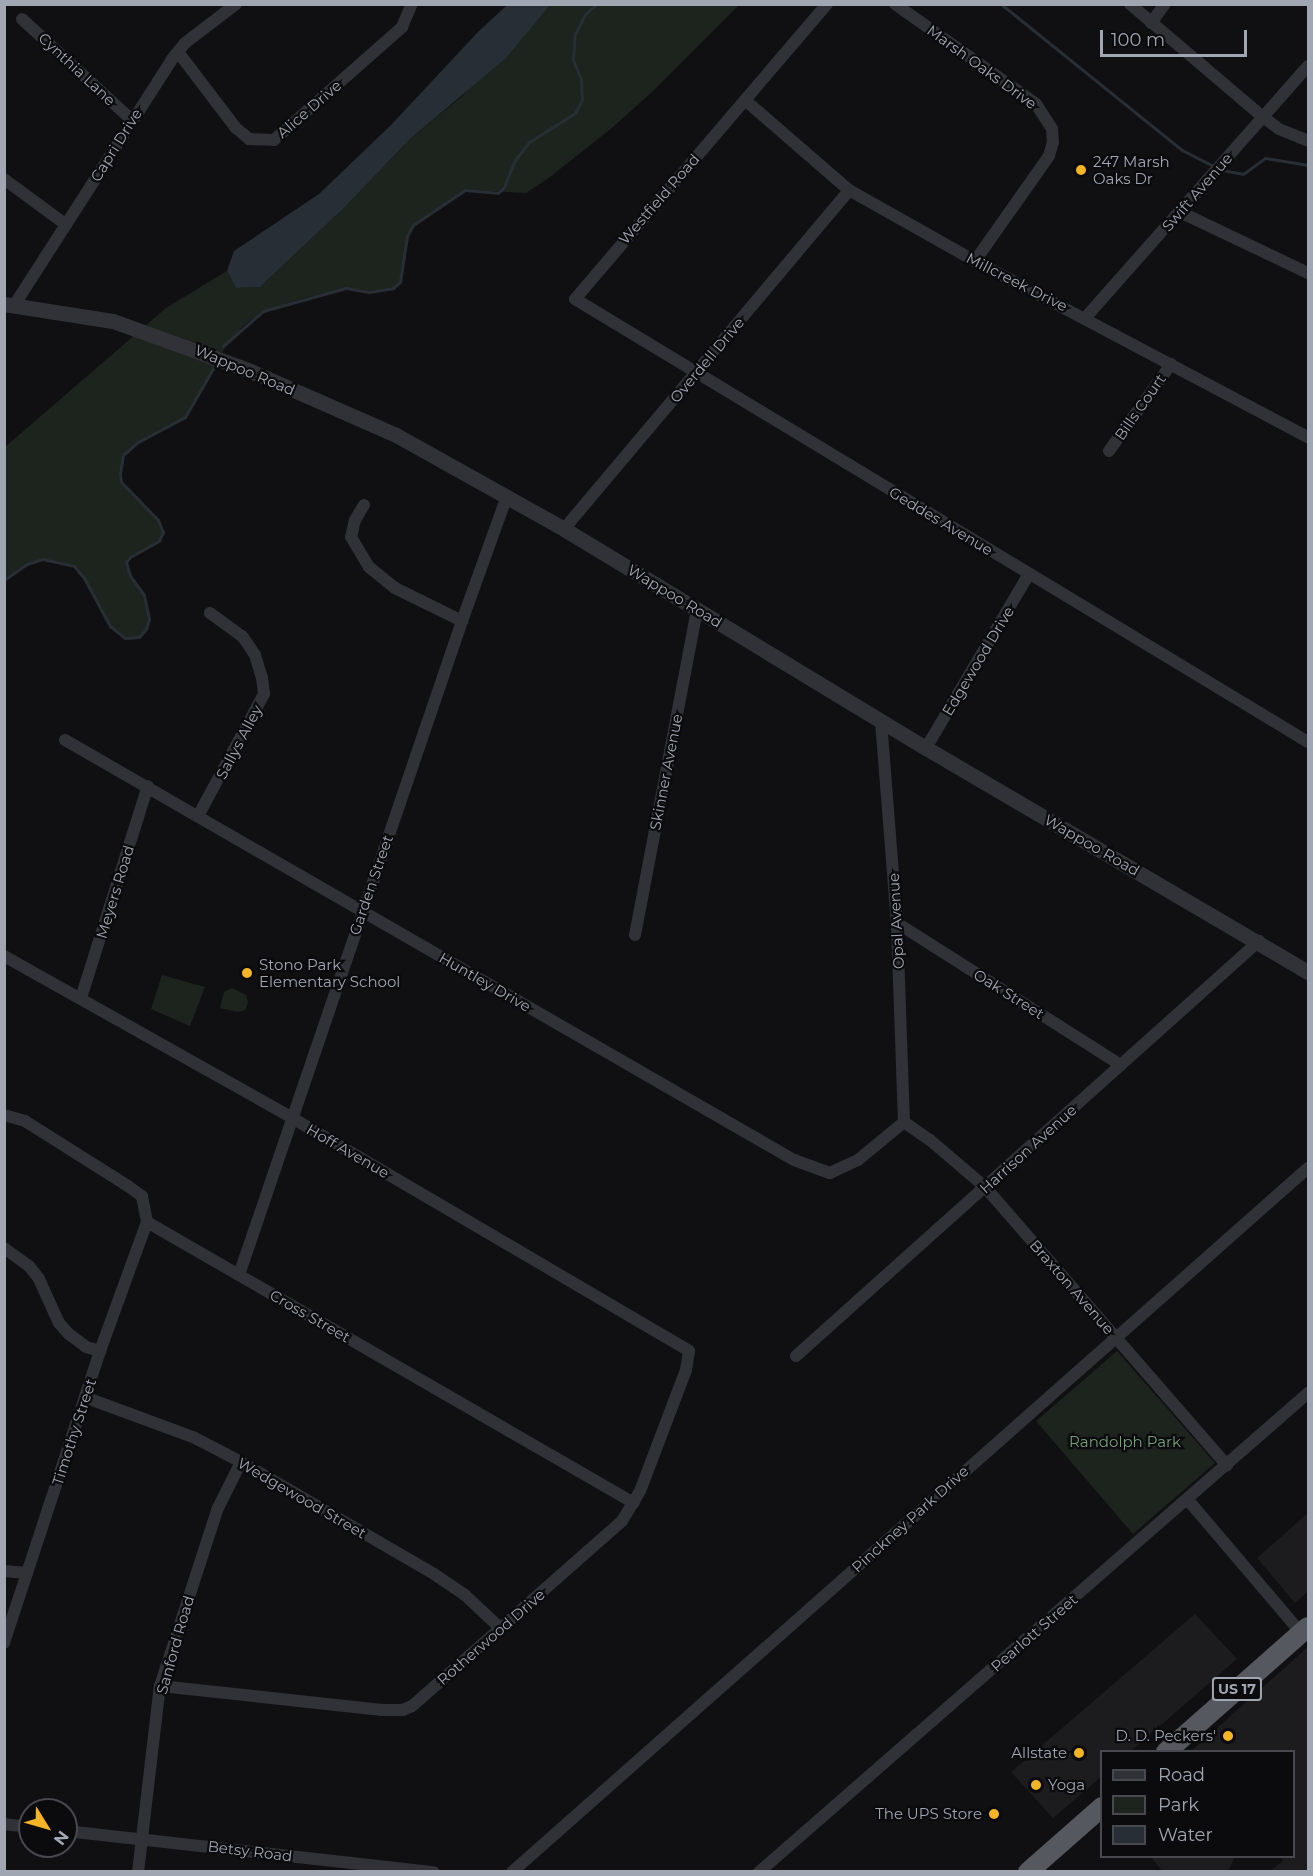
<!DOCTYPE html>
<html>
<head>
<meta charset="utf-8">
<style>
	body { margin:0 }
	#map { position:relative; width:1313px; height:1876px; overflow:hidden; background:#101012; font-family:Montserrat,sans-serif }
	div>[style] { position:absolute }
	[style*='--x'] { left:calc(var(--x)*1px); top:calc(var(--y)*1px); width:calc(var(--w)*1px); rotate:calc(var(--a)*1deg) }
	.built>* { inset:0; background:#1c1c1f }
	.green>* { inset:0; background:#1c241d }
	.water>* { inset:0; background:#272e35 }
	.stream>* { height:3px; margin:-1.5px; padding:0 1.5px; transform-origin:1.5px; border-radius:1.5px; background:#272e35 }
	.minor>* { height:12px; margin:-6px; padding:0 6px; transform-origin:6px; border-radius:6px; background:#313237 }
	.tertiary>* { height:15px; margin:-7.5px; padding:0 7.5px; transform-origin:7.5px; border-radius:7.5px; background:#313237 }
	.trunk>* { height:20px; margin:-10px; padding:0 10px; transform-origin:10px; border-radius:10px; background:#55585f }
	.dots>* { width:16px; height:16px; translate:-50% -50%; box-sizing:border-box; border:3px solid #0b0b0d; border-radius:50% }
	span { translate:-50% -50%; white-space:nowrap; text-align:center; line-height:1.15; -webkit-text-stroke:4.5px #0b0b0d; paint-order:stroke }
	.shield-label span { padding:2px 4px; background:#0b0b0d; border:2px solid; border-radius:4px; -webkit-text-stroke-width:0 }
	.shield-label { font-size:14px; color:#a1a6b3; font-weight:700 }
	.street-label { font-size:15px; color:#a1a6b3 }
	.poi-label { font-size:15px; color:#a1a6b3 }
	.left { translate:0 -50%; text-align:left }
	.right { translate:-100% -50%; text-align:right }
	.park-label { font-size:15px; color:#779f7a }
	.frame { position:absolute; inset:0; border:6px solid #a1a6b3; pointer-events:none }
	.legend { position:absolute; left:1100px; top:1750px; width:195px; height:108px; box-sizing:border-box; background:#0b0b0d; border:2px solid #47494f; margin:0; padding:8px 10px; list-style:none; font-size:18px; color:#a1a6b3 }
	.legend li { display:flex; align-items:center; gap:12px; height:30px }
	.legend b { width:30px; border:2px solid #47494f }
	.north { position:absolute; left:18px; top:1798px; width:60px; height:60px; box-sizing:border-box; background:#0b0b0d; border:2px solid #47494f; border-radius:50%; rotate:127deg; font-size:16px; font-weight:700; line-height:24px; text-align:center; color:#a1a6b3 }
	.north::after { content:''; display:block; margin:auto; width:21px; height:27px; background:#f5b425; clip-path:polygon(50% 0,100% 100%,50% 72%,0 100%) }
	.scale { position:absolute; left:1100px; top:30px; width:147px; height:27px; box-sizing:border-box; border:3px solid #a1a6b3; border-top:0; padding-left:8px; font-size:18px; line-height:21px; white-space:nowrap; color:#a1a6b3; -webkit-text-stroke:4px #0b0b0d; paint-order:stroke }
</style>
</head>
<body>
<div id="map">
	<div class="built">
		<div style="clip-path:polygon(1308px 1513px,1308px 1591px,1295px 1603px,1257px 1558px)"></div>
		<div style="clip-path:polygon(1195px 1614px,1237px 1659px,1131px 1751px,1102px 1752px,1101px 1777px,1053px 1818px,1011px 1772px)"></div>
		<div style="clip-path:polygon(1308px 1647px,1308px 1871px,1270px 1871px,1283px 1861px,1281px 1857px,1294px 1856px,1294px 1752px,1191px 1751px)"></div>
		<div style="clip-path:polygon(1151px 1857px,1235px 1857px,1228px 1872px,1162px 1871px)"></div>
	</div>
	<div class="green">
		<div style="clip-path:polygon(550px 5px,739px 5px,652px 92px,613px 127px,550px 177px,526px 193px,465px 190px,413px 225px,407px 236px,400px 282px,393px 288px,369px 292px,346px 288px,308px 297px,263px 311px,243px 326px,226px 346px,185px 417px,138px 442px,123px 455px,120px 474px,121px 482px,158px 520px,163px 532px,159px 541px,130px 557px,126px 562px,130px 576px,144px 595px,149px 619px,146px 629px,139px 637px,125px 638px,110px 626px,84px 578px,73px 566px,42px 559px,27px 564px,5px 580px,5px 447px,166px 308px,227px 271px,236px 288px,260px 287px,345px 207px,410px 139px,460px 98px)"></div>
		<div style="clip-path:polygon(162px 975px,205px 987px,190px 1026px,151px 1009px)"></div>
		<div style="clip-path:polygon(232px 988px,246px 995px,248px 1003px,245px 1010px,238px 1012px,220px 1008px,224px 992px)"></div>
		<div style="clip-path:polygon(1117px 1351px,1215px 1463px,1133px 1534px,1036px 1421px)"></div>
	</div>
	<div class="water">
		<div style="clip-path:polygon(507px 5px,550px 5px,506px 58px,410px 139px,345px 207px,260px 287px,236px 288px,227px 271px,234px 251px,319px 194px,391px 125px,477px 33px)"></div>
	</div>
	<div class="stream">
		<div style="--x:1001;--y:4;--w:233;--a:38.9"></div>
		<div style="--x:1182;--y:150;--w:37;--a:27"></div>
		<div style="--x:1221;--y:170;--w:22;--a:10"></div>
		<div style="--x:1243;--y:174;--w:27;--a:-36"></div>
		<div style="--x:1265;--y:158;--w:44;--a:9.2"></div>
		<div style="--x:223;--y:346;--w:53;--a:-41.2"></div>
		<div style="--x:263;--y:311;--w:86;--a:-15.5"></div>
		<div style="--x:346;--y:288;--w:23;--a:10"></div>
		<div style="--x:369;--y:292;--w:24;--a:-9"></div>
		<div style="--x:393;--y:288;--w:9;--a:-41"></div>
		<div style="--x:400;--y:282;--w:47;--a:-81.3"></div>
		<div style="--x:407;--y:236;--w:13;--a:-61"></div>
		<div style="--x:413;--y:225;--w:63;--a:-33.9"></div>
		<div style="--x:465;--y:190;--w:33;--a:5"></div>
		<div style="--x:498;--y:193;--w:8;--a:-45"></div>
		<div style="--x:504;--y:187;--w:29;--a:-68"></div>
		<div style="--x:515;--y:160;--w:23;--a:-52"></div>
		<div style="--x:529;--y:142;--w:54;--a:-32.2"></div>
		<div style="--x:575;--y:113;--w:15;--a:-62"></div>
		<div style="--x:582;--y:100;--w:21;--a:-93"></div>
		<div style="--x:581;--y:79;--w:21;--a:-113"></div>
		<div style="--x:573;--y:60;--w:26;--a:-86"></div>
		<div style="--x:575;--y:34;--w:22;--a:-63"></div>
		<div style="--x:585;--y:14;--w:16;--a:-40"></div>
		<div style="--x:4;--y:580;--w:28;--a:-35"></div>
		<div style="--x:27;--y:564;--w:16;--a:-18"></div>
		<div style="--x:42;--y:559;--w:33;--a:12"></div>
		<div style="--x:74;--y:566;--w:16;--a:50"></div>
		<div style="--x:84;--y:578;--w:55;--a:61.6"></div>
		<div style="--x:110;--y:626;--w:19;--a:39"></div>
		<div style="--x:125;--y:638;--w:14;--a:-4"></div>
		<div style="--x:139;--y:637;--w:11;--a:-49"></div>
		<div style="--x:146;--y:629;--w:10;--a:-73"></div>
		<div style="--x:149;--y:619;--w:25;--a:-102"></div>
		<div style="--x:144;--y:595;--w:24;--a:-126"></div>
		<div style="--x:130;--y:576;--w:15;--a:-106"></div>
		<div style="--x:126;--y:562;--w:6;--a:-51"></div>
		<div style="--x:130;--y:557;--w:33;--a:-29"></div>
		<div style="--x:159;--y:541;--w:10;--a:-66"></div>
		<div style="--x:163;--y:532;--w:13;--a:-113"></div>
		<div style="--x:158;--y:520;--w:53;--a:-134.2"></div>
		<div style="--x:121;--y:482;--w:8;--a:-97"></div>
		<div style="--x:120;--y:474;--w:19;--a:-81"></div>
		<div style="--x:123;--y:455;--w:20;--a:-41"></div>
		<div style="--x:138;--y:442;--w:53;--a:-28"></div>
		<div style="--x:185;--y:417;--w:60;--a:-60"></div>
	</div>
	<div class="minor">
		<div style="--x:827;--y:4;--w:388;--a:130.5"></div>
		<div style="--x:575;--y:299;--w:856;--a:31.15"></div>
		<div style="--x:895;--y:4;--w:173;--a:35.3"></div>
		<div style="--x:1036;--y:104;--w:30;--a:57"></div>
		<div style="--x:1052;--y:129;--w:13;--a:86"></div>
		<div style="--x:1053;--y:142;--w:15;--a:106"></div>
		<div style="--x:1049;--y:156;--w:128;--a:125.2"></div>
		<div style="--x:1130;--y:4;--w:175;--a:40.4"></div>
		<div style="--x:1263;--y:117;--w:20;--a:37"></div>
		<div style="--x:1279;--y:129;--w:31;--a:22"></div>
		<div style="--x:22;--y:19;--w:149;--a:42.6"></div>
		<div style="--x:1151;--y:23;--w:24;--a:-54"></div>
		<div style="--x:178;--y:52;--w:96;--a:52.7"></div>
		<div style="--x:236;--y:128;--w:17;--a:40"></div>
		<div style="--x:249;--y:139;--w:25;--a:2"></div>
		<div style="--x:274;--y:140;--w:171;--a:-41.4"></div>
		<div style="--x:402;--y:27;--w:25;--a:-67"></div>
		<div style="--x:745;--y:100;--w:138;--a:40.9"></div>
		<div style="--x:849;--y:190;--w:145;--a:29.4"></div>
		<div style="--x:975;--y:261;--w:377;--a:27.9"></div>
		<div style="--x:4;--y:179;--w:76;--a:36.4"></div>
		<div style="--x:1180;--y:212;--w:142;--a:25.5"></div>
		<div style="--x:15;--y:304;--w:291;--a:-57.3"></div>
		<div style="--x:172;--y:59;--w:21;--a:-51"></div>
		<div style="--x:185;--y:43;--w:64;--a:-37.4"></div>
		<div style="--x:1086;--y:317;--w:335;--a:-48.5"></div>
		<div style="--x:1109;--y:451;--w:107;--a:-54.5"></div>
		<div style="--x:364;--y:505;--w:17;--a:121"></div>
		<div style="--x:355;--y:520;--w:17;--a:103"></div>
		<div style="--x:351;--y:537;--w:35;--a:59"></div>
		<div style="--x:369;--y:567;--w:33;--a:39"></div>
		<div style="--x:395;--y:588;--w:75;--a:26.2"></div>
		<div style="--x:564;--y:529;--w:443;--a:-49.9"></div>
		<div style="--x:881;--y:721;--w:203;--a:85.5"></div>
		<div style="--x:897;--y:923;--w:199;--a:88"></div>
		<div style="--x:65;--y:740;--w:841;--a:29.95"></div>
		<div style="--x:794;--y:1160;--w:38;--a:20"></div>
		<div style="--x:830;--y:1173;--w:31;--a:-25"></div>
		<div style="--x:858;--y:1160;--w:60;--a:-39.6"></div>
		<div style="--x:926;--y:748;--w:202;--a:-59.4"></div>
		<div style="--x:198;--y:816;--w:139;--a:-61.6"></div>
		<div style="--x:264;--y:694;--w:16;--a:-97"></div>
		<div style="--x:262;--y:678;--w:24;--a:-107"></div>
		<div style="--x:255;--y:655;--w:22;--a:-124"></div>
		<div style="--x:243;--y:637;--w:41;--a:-144"></div>
		<div style="--x:897;--y:923;--w:265;--a:32.4"></div>
		<div style="--x:635;--y:935;--w:332;--a:-79.2"></div>
		<div style="--x:4;--y:956;--w:333;--a:29.3"></div>
		<div style="--x:294;--y:1119;--w:458;--a:30.4"></div>
		<div style="--x:689;--y:1351;--w:19;--a:99"></div>
		<div style="--x:686;--y:1370;--w:129;--a:110.8"></div>
		<div style="--x:640;--y:1491;--w:35;--a:121"></div>
		<div style="--x:622;--y:1521;--w:280;--a:138.6"></div>
		<div style="--x:412;--y:1706;--w:10;--a:156"></div>
		<div style="--x:403;--y:1710;--w:21;--a:180"></div>
		<div style="--x:382;--y:1710;--w:223;--a:-173.8"></div>
		<div style="--x:81;--y:998;--w:222;--a:-72.5"></div>
		<div style="--x:4;--y:1115;--w:22;--a:16"></div>
		<div style="--x:25;--y:1121;--w:122;--a:32.3"></div>
		<div style="--x:128;--y:1186;--w:17;--a:36"></div>
		<div style="--x:142;--y:1196;--w:26;--a:79"></div>
		<div style="--x:147;--y:1222;--w:562;--a:29.99"></div>
		<div style="--x:904;--y:1122;--w:32;--a:35"></div>
		<div style="--x:930;--y:1140;--w:72;--a:40.5"></div>
		<div style="--x:985;--y:1187;--w:369;--a:49"></div>
		<div style="--x:4;--y:1248;--w:31;--a:36"></div>
		<div style="--x:29;--y:1266;--w:16;--a:52"></div>
		<div style="--x:39;--y:1279;--w:48;--a:65.6"></div>
		<div style="--x:59;--y:1323;--w:15;--a:48"></div>
		<div style="--x:69;--y:1334;--w:21;--a:37"></div>
		<div style="--x:86;--y:1347;--w:15;--a:16"></div>
		<div style="--x:239;--y:1275;--w:691;--a:-71.17"></div>
		<div style="--x:462;--y:621;--w:133;--a:-70.2"></div>
		<div style="--x:796;--y:1356;--w:622;--a:-41.87"></div>
		<div style="--x:87;--y:1398;--w:113;--a:20.2"></div>
		<div style="--x:193;--y:1437;--w:54;--a:27.5"></div>
		<div style="--x:241;--y:1462;--w:223;--a:30.1"></div>
		<div style="--x:434;--y:1574;--w:37;--a:34"></div>
		<div style="--x:465;--y:1595;--w:48;--a:43.3"></div>
		<div style="--x:1188;--y:1500;--w:175;--a:49.6"></div>
		<div style="--x:4;--y:1571;--w:23;--a:5"></div>
		<div style="--x:4;--y:1643;--w:307;--a:-71.8"></div>
		<div style="--x:100;--y:1351;--w:137;--a:-70"></div>
		<div style="--x:4;--y:1824;--w:26;--a:7"></div>
		<div style="--x:66;--y:1831;--w:370;--a:6.4"></div>
		<div style="--x:138;--y:1872;--w:187;--a:-83.3"></div>
		<div style="--x:160;--y:1686;--w:187;--a:-72"></div>
		<div style="--x:218;--y:1508;--w:51;--a:-63.4"></div>
		<div style="--x:512;--y:1872;--w:1063;--a:-41.49"></div>
		<div style="--x:759;--y:1872;--w:729;--a:-41.1"></div>
	</div>
	<div class="tertiary">
		<div style="--x:4;--y:304;--w:110;--a:8.9"></div>
		<div style="--x:113;--y:321;--w:144;--a:19.9"></div>
		<div style="--x:248;--y:370;--w:162;--a:23.7"></div>
		<div style="--x:396;--y:435;--w:193;--a:29.2"></div>
		<div style="--x:564;--y:529;--w:423;--a:31.2"></div>
		<div style="--x:926;--y:748;--w:443;--a:30.4"></div>
	</div>
	<div class="trunk">
		<div style="--x:1166;--y:1752;--w:189;--a:-41.4"></div>
		<div style="--x:1028;--y:1872;--w:98;--a:-41.3"></div>
	</div>
	<div class="dots">
		<div style="left:1081px;top:170px;background:#f5b425"></div>
		<div style="left:247px;top:973px;background:#f5b425"></div>
		<div style="left:1228px;top:1736px;background:#f5b425"></div>
		<div style="left:1079px;top:1753px;background:#f5b425"></div>
		<div style="left:1036px;top:1785px;background:#f5b425"></div>
		<div style="left:994px;top:1814px;background:#f5b425"></div>
	</div>
	<div class="shield-label">
		<span style="left:1237px;top:1689px">US 17</span>
	</div>
	<div class="street-label">
		<span style="left:982px;top:67px;rotate:36deg">Marsh Oaks Drive</span>
		<span style="left:77px;top:69px;rotate:43deg">Cynthia Lane</span>
		<span style="left:309px;top:109px;rotate:-41deg">Alice Drive</span>
		<span style="left:116px;top:145px;rotate:-58deg">Capri Drive</span>
		<span style="left:1197px;top:192px;rotate:-49deg">Swift Avenue</span>
		<span style="left:659px;top:199px;rotate:-49deg">Westfield Road</span>
		<span style="left:1017px;top:282px;rotate:27deg">Millcreek Drive</span>
		<span style="left:707px;top:360px;rotate:-50deg">Overdell Drive</span>
		<span style="left:245px;top:370px;rotate:23deg">Wappoo Road</span>
		<span style="left:1140px;top:407px;rotate:-55deg">Bills Court</span>
		<span style="left:941px;top:521px;rotate:31deg">Geddes Avenue</span>
		<span style="left:675px;top:596px;rotate:31deg">Wappoo Road</span>
		<span style="left:978px;top:661px;rotate:-59deg">Edgewood Drive</span>
		<span style="left:239px;top:742px;rotate:-62deg">Sallys Alley</span>
		<span style="left:666px;top:772px;rotate:-79deg">Skinner Avenue</span>
		<span style="left:1092px;top:845px;rotate:30deg">Wappoo Road</span>
		<span style="left:371px;top:885px;rotate:-71deg">Garden Street</span>
		<span style="left:115px;top:892px;rotate:-73deg">Meyers Road</span>
		<span style="left:896px;top:921px;rotate:-93deg">Opal Avenue</span>
		<span style="left:485px;top:982px;rotate:30deg">Huntley Drive</span>
		<span style="left:1009px;top:994px;rotate:32deg">Oak Street</span>
		<span style="left:1028px;top:1149px;rotate:-42deg">Harrison Avenue</span>
		<span style="left:348px;top:1151px;rotate:30deg">Hoff Avenue</span>
		<span style="left:1072px;top:1287px;rotate:49deg">Braxton Avenue</span>
		<span style="left:310px;top:1316px;rotate:30deg">Cross Street</span>
		<span style="left:74px;top:1432px;rotate:-72deg">Timothy Street</span>
		<span style="left:302px;top:1498px;rotate:30deg">Wedgewood Street</span>
		<span style="left:910px;top:1519px;rotate:-42deg">Pinckney Park Drive</span>
		<span style="left:1034px;top:1633px;rotate:-41deg">Pearlott Street</span>
		<span style="left:491px;top:1637px;rotate:-41deg">Rotherwood Drive</span>
		<span style="left:175px;top:1645px;rotate:-74deg">Sanford Road</span>
		<span style="left:250px;top:1851px;rotate:7deg">Betsy Road</span>
	</div>
	<div class="poi-label">
		<span class="left" style="left:1093px;top:170px">247 Marsh<br>Oaks Dr</span>
		<span class="left" style="left:259px;top:973px">Stono Park<br>Elementary School</span>
		<span class="right" style="left:1216px;top:1736px">D. D. Peckers'</span>
		<span class="right" style="left:1067px;top:1753px">Allstate</span>
		<span class="left" style="left:1048px;top:1785px">Yoga</span>
		<span class="right" style="left:982px;top:1814px">The UPS Store</span>
	</div>
	<div class="park-label">
		<span style="left:1125px;top:1442px">Randolph Park</span>
	</div>
	<div class="frame"></div>
	<ul class="legend">
	<li><b style="height:8px;background:#313237"></b>Road</li>
	<li><b style="height:16px;background:#1c241d"></b>Park</li>
	<li><b style="height:16px;background:#272e35"></b>Water</li>
	</ul>
	<div class="north">N</div>
	<div class="scale">100 m</div>
</div>
</body>
</html>
